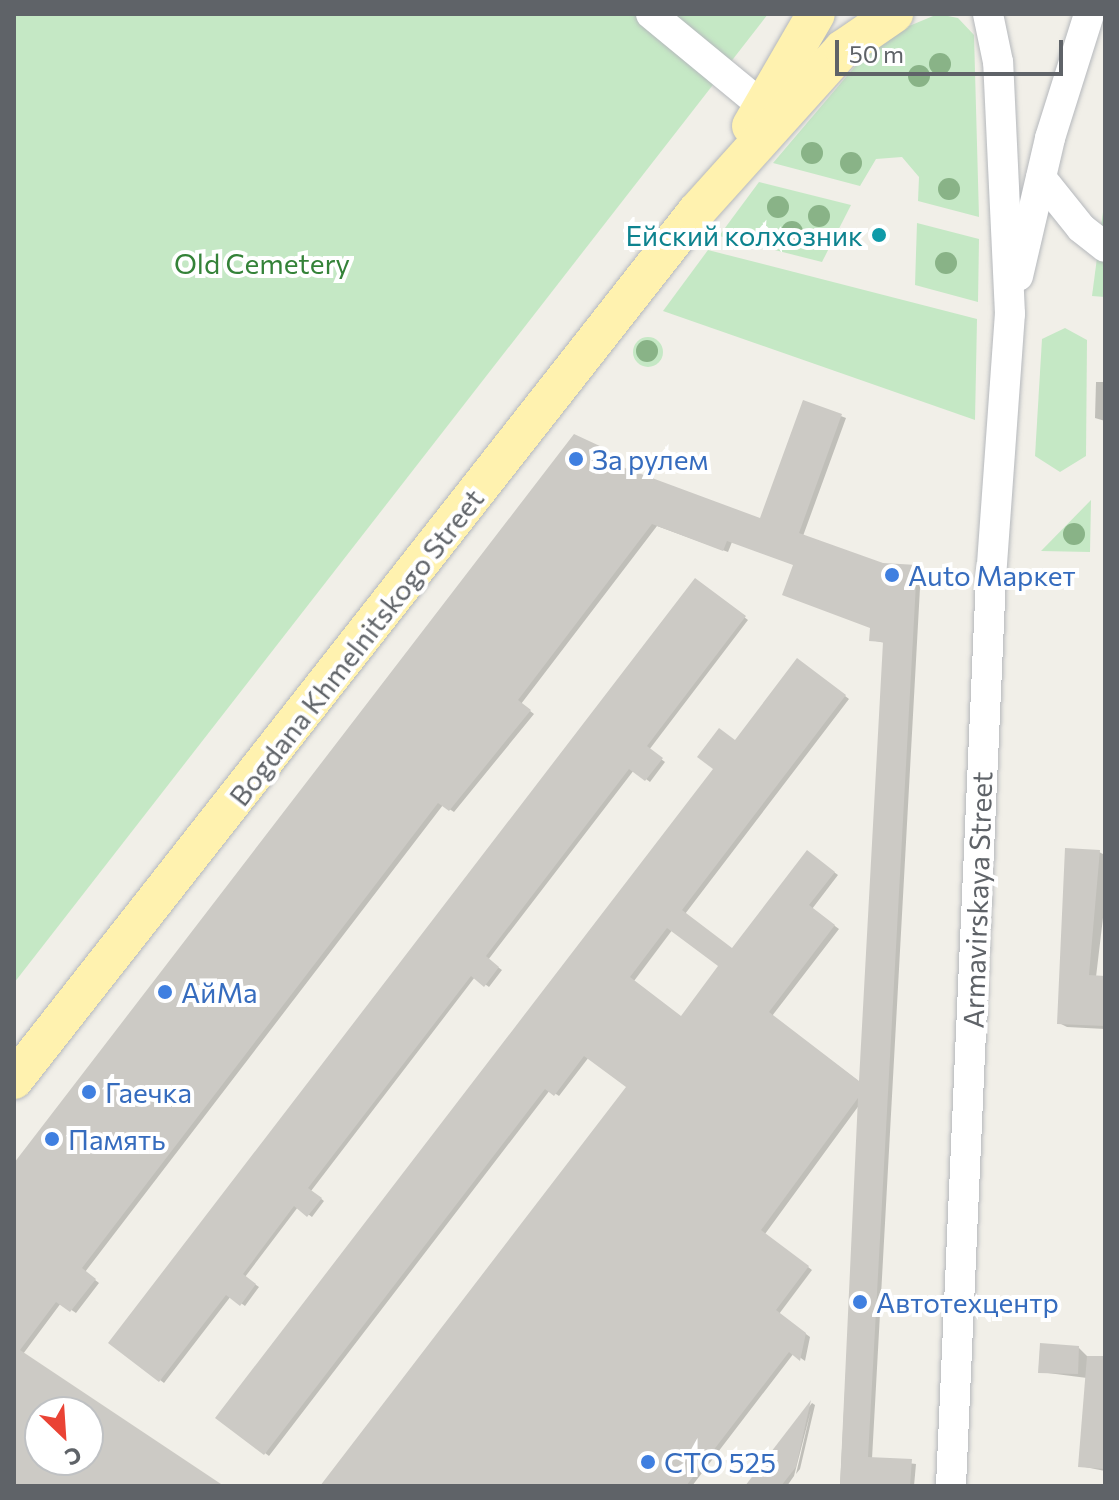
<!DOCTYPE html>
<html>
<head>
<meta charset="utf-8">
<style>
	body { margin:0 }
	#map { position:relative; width:1119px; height:1500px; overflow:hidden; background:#f1efe8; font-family:Commissioner,sans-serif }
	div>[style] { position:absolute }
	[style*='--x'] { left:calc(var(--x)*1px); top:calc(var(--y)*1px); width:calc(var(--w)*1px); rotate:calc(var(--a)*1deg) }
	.green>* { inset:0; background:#c5e8c5 }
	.round { border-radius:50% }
	.shadow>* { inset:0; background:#0003 }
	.building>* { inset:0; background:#cccac5 }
	.roads { filter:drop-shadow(0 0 2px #b5b8bc) drop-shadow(0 0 2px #b5b8bc) }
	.minor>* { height:30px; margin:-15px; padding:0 15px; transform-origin:15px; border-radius:15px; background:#fff }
	.major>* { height:38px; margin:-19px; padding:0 19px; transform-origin:19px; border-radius:19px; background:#fff2af }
	.trees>* { width:22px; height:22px; margin:-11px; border-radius:50%; background:#89b387 }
	.dots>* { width:22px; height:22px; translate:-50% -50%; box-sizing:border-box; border:4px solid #fff; border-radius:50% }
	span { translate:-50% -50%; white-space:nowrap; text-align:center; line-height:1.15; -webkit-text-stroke:8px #fff; paint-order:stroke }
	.culture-label { font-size:28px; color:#0d838f }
	.right { translate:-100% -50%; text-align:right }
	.park-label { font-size:28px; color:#348238 }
	.shop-label { font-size:28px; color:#366cbe }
	.left { translate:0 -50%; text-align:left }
	.street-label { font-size:28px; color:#5f6368 }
	.frame { position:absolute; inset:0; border:16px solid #5f6368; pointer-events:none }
	.north { position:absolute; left:24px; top:1396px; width:80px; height:80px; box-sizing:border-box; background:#fff; border:2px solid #bfc1c3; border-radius:50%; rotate:155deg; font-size:22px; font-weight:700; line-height:32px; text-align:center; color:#5f6368 }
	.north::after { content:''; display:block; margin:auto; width:28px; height:36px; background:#ea4335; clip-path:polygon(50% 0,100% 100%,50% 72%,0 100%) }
	.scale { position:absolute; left:835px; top:40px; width:228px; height:36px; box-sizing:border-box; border:4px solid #5f6368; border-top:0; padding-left:10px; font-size:24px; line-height:28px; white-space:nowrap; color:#5f6368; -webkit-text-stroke:6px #fff; paint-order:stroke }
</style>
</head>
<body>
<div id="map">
	<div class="green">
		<div style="clip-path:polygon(14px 14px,768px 14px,14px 983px)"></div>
		<div style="clip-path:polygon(938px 14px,958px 18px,974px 35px,979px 217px,918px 201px,919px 177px,902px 157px,876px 159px,860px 186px,773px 163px,863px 57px,897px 31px)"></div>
		<div style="clip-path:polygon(759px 182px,851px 205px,822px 262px,719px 236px)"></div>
		<div style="clip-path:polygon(1105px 197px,1105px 297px,1092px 296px)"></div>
		<div style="clip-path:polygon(917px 223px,979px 239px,978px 302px,915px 285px)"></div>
		<div style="clip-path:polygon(708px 250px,977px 319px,975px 420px,663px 311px)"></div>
		<div style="clip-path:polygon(1065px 328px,1087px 340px,1086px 456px,1060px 472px,1035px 456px,1042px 339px)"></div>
		<div class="round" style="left:633px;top:337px;width:30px;height:30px"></div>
		<div style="clip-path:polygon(1091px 500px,1090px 552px,1041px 551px)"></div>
	</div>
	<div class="shadow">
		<div style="clip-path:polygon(1096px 382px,1105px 382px,1105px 421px,1095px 418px)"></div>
		<div style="clip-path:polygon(evenodd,804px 402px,846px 418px,803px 536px,882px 565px,921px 570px,872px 1459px,916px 1464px,914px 1486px,840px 1486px,860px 1104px,765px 1234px,812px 1270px,779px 1314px,810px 1337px,805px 1361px,794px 1353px,692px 1486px,322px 1486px,628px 1087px,589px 1057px,559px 1096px,550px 1090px,269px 1456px,265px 1453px,736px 742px,802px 663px,849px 699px,685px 914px,733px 950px,812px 856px,838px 875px,812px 909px,839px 929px,772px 1016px,861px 1083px,885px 643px,871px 640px,872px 628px,795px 565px,732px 542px,728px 552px,657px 526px,521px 704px,534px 714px,454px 812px,443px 805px,85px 1272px,99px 1283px,76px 1313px,61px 1303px,23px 1354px,221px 1486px,66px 1486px,60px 1460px,88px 1460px,88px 1412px,40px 1412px,40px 1445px,14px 1425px,14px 1166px,575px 437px,606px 452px,601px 462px,761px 521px,804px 402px,673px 929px,721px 966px,681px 1018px,634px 981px,673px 929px)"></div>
		<div style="clip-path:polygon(699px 583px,748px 620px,649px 750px,665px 762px,650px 782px,634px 770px,488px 960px,502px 970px,489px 987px,475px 977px,311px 1191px,324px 1201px,312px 1217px,298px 1207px,245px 1277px,259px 1287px,245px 1306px,231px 1296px,164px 1383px,160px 1380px,111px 1343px)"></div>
		<div style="clip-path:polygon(1099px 852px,1105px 855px,1105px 901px,1096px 977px,1105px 978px,1105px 1029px,1067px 1027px,1059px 1023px)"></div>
		<div style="clip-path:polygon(1079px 1348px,1088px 1357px,1105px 1359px,1105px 1471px,1080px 1466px,1087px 1378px,1040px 1372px)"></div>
		<div style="clip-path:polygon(812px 1403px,815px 1405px,800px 1469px,796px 1474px,811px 1410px,794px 1476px,787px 1486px,748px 1486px)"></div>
	</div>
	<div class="building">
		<div style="clip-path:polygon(evenodd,803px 400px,842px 414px,799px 533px,883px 563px,917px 565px,868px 1457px,912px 1459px,910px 1486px,840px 1486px,858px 1098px,761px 1230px,809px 1266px,776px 1310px,806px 1333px,800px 1361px,789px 1352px,686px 1486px,320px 1486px,626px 1087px,584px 1056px,554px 1096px,545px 1089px,264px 1455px,215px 1418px,713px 769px,697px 757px,719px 728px,735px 740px,797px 658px,846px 695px,682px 910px,732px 948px,807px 850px,835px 872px,809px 905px,835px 925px,769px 1012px,859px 1081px,883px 642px,869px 641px,870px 628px,782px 595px,793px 565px,727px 541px,723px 551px,652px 524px,518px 700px,531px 710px,449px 811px,438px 803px,82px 1268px,96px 1279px,70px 1312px,56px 1302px,20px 1350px,224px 1486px,14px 1486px,14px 1163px,574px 434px,602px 447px,598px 458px,760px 518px,803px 400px,667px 928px,718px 966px,681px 1016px,630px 977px,667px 928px,803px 400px,40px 1412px,88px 1412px,88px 1460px,40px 1460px,40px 1412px)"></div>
		<div style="clip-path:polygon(695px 578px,746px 616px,647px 746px,663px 758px,645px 781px,629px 769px,486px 956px,499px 967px,484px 987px,471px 976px,308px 1188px,322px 1198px,307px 1217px,294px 1206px,243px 1274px,256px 1284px,240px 1306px,226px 1295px,159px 1382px,108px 1343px)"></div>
		<div style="clip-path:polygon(1065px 848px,1100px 850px,1089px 975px,1105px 976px,1105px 1026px,1057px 1024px)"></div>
		<div style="clip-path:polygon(1040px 1343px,1079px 1346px,1078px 1374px,1038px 1373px)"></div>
		<div style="clip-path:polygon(1087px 1356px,1105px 1356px,1105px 1469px,1078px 1467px)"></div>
		<div style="clip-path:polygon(811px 1400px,796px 1467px,781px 1486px,745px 1486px)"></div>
	</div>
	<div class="roads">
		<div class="minor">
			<div style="--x:651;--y:14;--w:146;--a:39.5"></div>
			<div style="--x:1041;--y:178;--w:64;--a:51.3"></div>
			<div style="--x:1081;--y:228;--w:31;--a:38"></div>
			<div style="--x:1018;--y:276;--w:142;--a:-76.9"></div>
			<div style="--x:1050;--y:138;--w:130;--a:-72.5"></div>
			<div style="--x:951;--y:1486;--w:909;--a:-87.48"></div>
			<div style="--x:991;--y:578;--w:265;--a:-85.9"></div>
			<div style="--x:1010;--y:314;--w:252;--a:-92.7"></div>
			<div style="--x:998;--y:62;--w:49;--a:-101.8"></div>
		</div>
		<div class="major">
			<div style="--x:751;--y:126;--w:129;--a:-59.9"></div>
			<div style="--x:14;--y:1080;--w:1104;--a:-51.84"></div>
			<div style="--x:696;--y:212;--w:219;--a:-48"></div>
			<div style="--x:843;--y:49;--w:62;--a:-34.5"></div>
		</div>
	</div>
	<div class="trees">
		<div style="left:940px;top:64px"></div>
		<div style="left:919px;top:76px"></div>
		<div style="left:812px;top:153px"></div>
		<div style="left:851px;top:163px"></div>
		<div style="left:949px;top:189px"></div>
		<div style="left:778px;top:207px"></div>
		<div style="left:819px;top:216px"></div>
		<div style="left:792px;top:232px"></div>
		<div style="left:946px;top:263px"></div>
		<div style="left:647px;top:351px"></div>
		<div style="left:1074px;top:534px"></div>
	</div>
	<div class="dots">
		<div style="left:879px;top:235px;background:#0f9aa8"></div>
		<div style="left:576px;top:459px;background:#3f7fe0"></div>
		<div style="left:892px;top:575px;background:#3f7fe0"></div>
		<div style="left:165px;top:992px;background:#3f7fe0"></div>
		<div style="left:89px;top:1092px;background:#3f7fe0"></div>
		<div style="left:52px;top:1139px;background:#3f7fe0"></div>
		<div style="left:860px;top:1302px;background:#3f7fe0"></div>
		<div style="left:648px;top:1462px;background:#3f7fe0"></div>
	</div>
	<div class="culture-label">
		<span class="right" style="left:863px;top:235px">Ейский колхозник</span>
	</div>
	<div class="park-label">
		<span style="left:262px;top:263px">Old Cemetery</span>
	</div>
	<div class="shop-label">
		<span class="left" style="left:592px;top:459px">За рулем</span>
		<span class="left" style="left:908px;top:575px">Auto Маркет</span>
		<span class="left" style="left:181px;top:992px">АйМа</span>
		<span class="left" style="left:105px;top:1092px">Гаечка</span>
		<span class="left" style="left:68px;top:1139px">Память</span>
		<span class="left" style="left:876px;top:1302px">Автотехцентр</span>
		<span class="left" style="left:664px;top:1462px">СТО 525</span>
	</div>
	<div class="street-label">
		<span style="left:356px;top:647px;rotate:-52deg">Bogdana Khmelnitskogo Street</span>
		<span style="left:977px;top:900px;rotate:-88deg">Armavirskaya Street</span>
	</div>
	<div class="frame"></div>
	<div class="north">С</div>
	<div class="scale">50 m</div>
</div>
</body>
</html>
